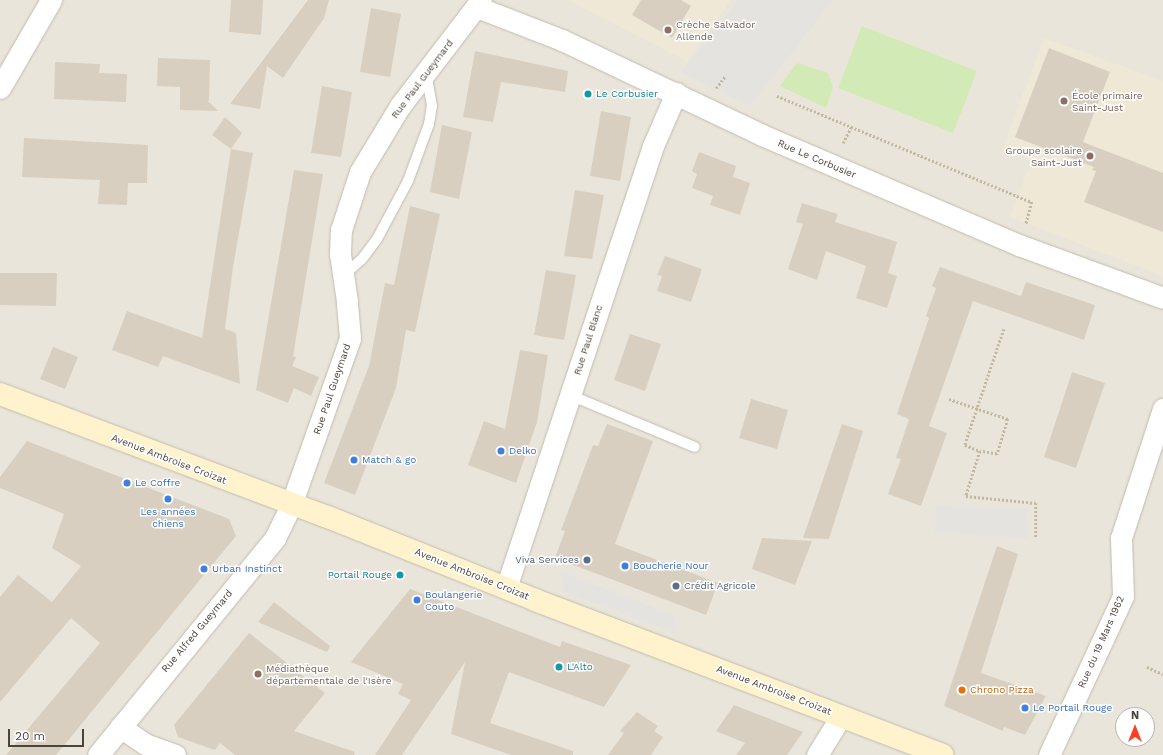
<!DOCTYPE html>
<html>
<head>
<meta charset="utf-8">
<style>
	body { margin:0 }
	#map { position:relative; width:1163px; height:755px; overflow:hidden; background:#f6f3ec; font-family:"Work Sans",sans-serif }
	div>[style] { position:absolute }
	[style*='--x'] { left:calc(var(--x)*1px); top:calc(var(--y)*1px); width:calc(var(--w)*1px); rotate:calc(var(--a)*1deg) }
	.residential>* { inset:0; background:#eae5da }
	.education>* { inset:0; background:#efe8d6 }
	.green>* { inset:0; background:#d2eab5 }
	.parking>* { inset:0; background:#e5e3e0 }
	.building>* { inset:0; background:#d8cfc1 }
	.path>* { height:2.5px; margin-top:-1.25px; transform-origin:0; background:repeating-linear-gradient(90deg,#c4b79f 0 2px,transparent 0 4px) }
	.roads { filter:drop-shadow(0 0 1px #c2bbae) drop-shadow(0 0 1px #c2bbae) }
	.lane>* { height:10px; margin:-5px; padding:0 5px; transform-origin:5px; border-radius:5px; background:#fff }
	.street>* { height:21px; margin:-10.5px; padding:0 10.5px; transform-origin:10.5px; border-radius:10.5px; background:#fff }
	.secondary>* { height:22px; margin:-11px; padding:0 11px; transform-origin:11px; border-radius:11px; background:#fff3cd }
	.dots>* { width:11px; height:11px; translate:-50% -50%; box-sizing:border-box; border:2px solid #fff; border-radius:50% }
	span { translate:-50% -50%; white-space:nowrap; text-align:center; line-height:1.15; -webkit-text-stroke:3px #fff; paint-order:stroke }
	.education-label { font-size:10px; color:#785e54 }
	.left { translate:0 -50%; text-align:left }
	.right { translate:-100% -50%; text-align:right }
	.street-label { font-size:10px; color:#4b4439 }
	.culture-label { font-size:10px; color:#0d838f }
	.shop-label { font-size:10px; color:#366cbe }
	.service-label { font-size:10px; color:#4e5e75 }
	.food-label { font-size:10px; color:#c56008 }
	.north { position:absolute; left:1115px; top:707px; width:40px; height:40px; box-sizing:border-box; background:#fff; border:1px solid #b7b4b0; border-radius:50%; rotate:0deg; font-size:11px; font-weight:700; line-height:16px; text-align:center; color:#4b4439 }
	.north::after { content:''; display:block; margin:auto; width:14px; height:18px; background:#fc3f1d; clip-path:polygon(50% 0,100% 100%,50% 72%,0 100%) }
	.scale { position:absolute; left:8px; top:729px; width:76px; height:18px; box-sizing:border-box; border:2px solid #4b4439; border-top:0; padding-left:5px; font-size:12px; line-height:14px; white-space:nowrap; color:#4b4439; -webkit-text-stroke:3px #fff; paint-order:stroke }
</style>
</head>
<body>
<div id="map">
	<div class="residential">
		<div style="clip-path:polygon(evenodd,0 0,1163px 0,1163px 755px,0 755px,0 0,1123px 715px,1147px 715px,1147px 739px,1123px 739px,1123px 715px)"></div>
	</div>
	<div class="education">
		<div style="clip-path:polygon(567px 0,731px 0,687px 61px)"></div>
		<div style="clip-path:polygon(1044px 38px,1163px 81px,1163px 276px,1010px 217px,1031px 161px,1002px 150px)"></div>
	</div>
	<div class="green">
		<div style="clip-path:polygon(862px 26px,977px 71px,953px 133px,838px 88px)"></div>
		<div style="clip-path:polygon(797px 63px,828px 73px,833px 87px,826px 108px,780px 86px)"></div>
	</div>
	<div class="parking">
		<div style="clip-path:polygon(738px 0,833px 0,750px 106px,681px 72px)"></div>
		<div style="clip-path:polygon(936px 505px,1027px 509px,1028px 538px,935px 533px)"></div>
		<div style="clip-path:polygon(560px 571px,674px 615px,677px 634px,563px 591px)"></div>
	</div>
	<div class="building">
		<div style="clip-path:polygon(231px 0,263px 0,261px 35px,229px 32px)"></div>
		<div style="clip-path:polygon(308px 0,329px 0,324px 18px,283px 78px,267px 66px,260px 109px,230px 104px)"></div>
		<div style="clip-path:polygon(641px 0,681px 0,691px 6px,672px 38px,632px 15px)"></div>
		<div style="clip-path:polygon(371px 8px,401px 14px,390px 77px,360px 72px)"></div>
		<div style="clip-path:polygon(1049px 48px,1110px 72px,1083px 142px,1163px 173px,1163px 232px,1084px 202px,1096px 171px,1092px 170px,1094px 167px,1015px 137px)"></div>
		<div style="clip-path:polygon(475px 51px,568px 71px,565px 92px,501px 82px,493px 122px,463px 117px)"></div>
		<div style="clip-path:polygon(158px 58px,210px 60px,209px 101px,207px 100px,218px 111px,180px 110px,180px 87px,157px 86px)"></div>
		<div style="clip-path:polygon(55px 62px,100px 64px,99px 73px,127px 74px,126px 102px,54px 99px)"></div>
		<div style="clip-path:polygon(322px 86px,352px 92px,341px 157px,311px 153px)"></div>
		<div style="clip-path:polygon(601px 111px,631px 117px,620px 181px,590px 176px)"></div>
		<div style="clip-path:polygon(225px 117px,242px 133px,231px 149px,253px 153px,233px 267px,225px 329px,236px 333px,240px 384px,163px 356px,158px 367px,112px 350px,127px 311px,202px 338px,231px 149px,212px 135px)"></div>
		<div style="clip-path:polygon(442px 125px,472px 132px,459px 199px,430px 192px)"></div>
		<div style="clip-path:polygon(24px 138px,148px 145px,147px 183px,128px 183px,127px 205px,98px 204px,100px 180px,22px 177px)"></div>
		<div style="clip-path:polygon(699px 152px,736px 166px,733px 177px,750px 183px,740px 215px,710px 205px,713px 196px,692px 188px,697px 174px,692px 171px)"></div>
		<div style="clip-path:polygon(294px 170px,323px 174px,293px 356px,296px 357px,292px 366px,319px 377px,311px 396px,294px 388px,288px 403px,256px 390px)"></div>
		<div style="clip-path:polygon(575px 190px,604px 195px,592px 259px,564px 256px)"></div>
		<div style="clip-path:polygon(802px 203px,838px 214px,835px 222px,897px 242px,888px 273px,897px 276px,887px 308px,856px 298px,866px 266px,826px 251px,817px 280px,788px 269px,803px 224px,796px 222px)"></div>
		<div style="clip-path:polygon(410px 206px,440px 214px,415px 332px,406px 330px,396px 388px,355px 495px,324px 483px,369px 366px,385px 283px,394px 285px)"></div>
		<div style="clip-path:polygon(665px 256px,702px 269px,691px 302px,657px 291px,662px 276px,657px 275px)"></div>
		<div style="clip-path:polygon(940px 267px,1021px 296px,1026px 282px,1095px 305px,1084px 340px,973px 301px,929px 426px,947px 433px,921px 506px,888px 494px,901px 459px,896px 458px,909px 419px,897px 414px,929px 318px,926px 316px,936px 288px,932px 286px)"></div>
		<div style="clip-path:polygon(546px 270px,576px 275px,564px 340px,534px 335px)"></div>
		<div style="clip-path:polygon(0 273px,57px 273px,56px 306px,0 305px)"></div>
		<div style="clip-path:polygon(630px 334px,661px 344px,645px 391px,614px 380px)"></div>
		<div style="clip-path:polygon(53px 347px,78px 357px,65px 389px,40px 379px)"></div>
		<div style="clip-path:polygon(520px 350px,548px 355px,537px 422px,516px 483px,468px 465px,484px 421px,505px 429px)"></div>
		<div style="clip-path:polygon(1072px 372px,1105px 383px,1076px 468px,1044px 457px)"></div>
		<div style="clip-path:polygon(751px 399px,788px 410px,777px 449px,739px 438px)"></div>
		<div style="clip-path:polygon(607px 424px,653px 441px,615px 544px,718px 583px,706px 615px,555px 558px,565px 531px,561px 530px,593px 445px,598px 446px)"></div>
		<div style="clip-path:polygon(842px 424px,863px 431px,829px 539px,803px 538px)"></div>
		<div style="clip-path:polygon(27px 441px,229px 519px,236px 536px,56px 755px,6px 755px,100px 643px,71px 618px,0 702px,0 597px,18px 575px,52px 602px,81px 566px,52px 548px,64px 514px,0 488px,0 477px)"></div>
		<div style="clip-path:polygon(762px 538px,812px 541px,795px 585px,752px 569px)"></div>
		<div style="clip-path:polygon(997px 546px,1018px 554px,981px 673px,1046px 696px,1025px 735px,1004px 727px,1003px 731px,944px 706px)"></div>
		<div style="clip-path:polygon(410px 589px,560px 647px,562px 641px,631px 665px,604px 707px,509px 672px,490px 723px,573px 751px,573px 755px,511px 755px,451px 734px,465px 662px,402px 755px,375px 755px,411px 700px,398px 694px,403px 684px,351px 662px)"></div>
		<div style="clip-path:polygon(274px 602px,330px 646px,327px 652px,258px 622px)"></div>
		<div style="clip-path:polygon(249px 633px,325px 693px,294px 731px,355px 752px,354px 755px,235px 755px,220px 743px,215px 750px,178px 737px,174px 725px)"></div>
		<div style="clip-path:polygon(734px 705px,742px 708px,803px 732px,787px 755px,736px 755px,745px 743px,716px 731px)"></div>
		<div style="clip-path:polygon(637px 712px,658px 726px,654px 731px,663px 737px,651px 755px,608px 755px,624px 733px,620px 731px)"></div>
	</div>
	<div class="path">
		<div style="--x:716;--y:88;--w:16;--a:-52"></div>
		<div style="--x:777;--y:96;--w:276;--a:22.6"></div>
		<div style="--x:1032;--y:202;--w:23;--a:105"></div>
		<div style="--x:843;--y:143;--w:18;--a:-63"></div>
		<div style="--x:1004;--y:329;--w:122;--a:108.6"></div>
		<div style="--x:965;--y:445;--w:16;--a:22"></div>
		<div style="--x:980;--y:451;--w:47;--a:107.3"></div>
		<div style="--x:966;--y:496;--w:70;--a:5.7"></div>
		<div style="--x:1036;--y:503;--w:35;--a:90"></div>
		<div style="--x:949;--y:399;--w:62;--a:18.7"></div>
		<div style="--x:1008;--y:419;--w:37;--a:107"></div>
		<div style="--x:997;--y:454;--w:17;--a:-170"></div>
		<div style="--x:1147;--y:667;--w:17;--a:24"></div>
	</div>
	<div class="roads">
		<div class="lane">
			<div style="--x:344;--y:275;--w:24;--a:-42"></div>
			<div style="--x:362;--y:259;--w:25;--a:-53"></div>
			<div style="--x:377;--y:239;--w:66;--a:-61.9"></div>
			<div style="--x:408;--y:181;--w:61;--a:-69.8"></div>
			<div style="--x:429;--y:124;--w:18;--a:-81"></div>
			<div style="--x:432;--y:106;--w:34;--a:-100"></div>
			<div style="--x:570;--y:395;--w:135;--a:22.6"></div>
		</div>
		<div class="street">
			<div style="--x:477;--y:7;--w:91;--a:21.2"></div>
			<div style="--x:562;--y:40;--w:221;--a:25.4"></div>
			<div style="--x:762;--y:135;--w:280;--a:23.2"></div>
			<div style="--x:1019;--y:245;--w:153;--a:20.2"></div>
			<div style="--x:0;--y:88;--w:102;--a:-59.9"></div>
			<div style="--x:506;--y:588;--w:466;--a:-71.6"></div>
			<div style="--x:653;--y:146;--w:58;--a:-66.5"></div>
			<div style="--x:120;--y:727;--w:30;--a:34"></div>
			<div style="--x:145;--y:744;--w:32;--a:20"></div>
			<div style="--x:98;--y:755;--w:280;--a:-50.8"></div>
			<div style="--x:275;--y:538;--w:37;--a:-64"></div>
			<div style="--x:291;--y:505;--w:177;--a:-70.5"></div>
			<div style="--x:350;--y:338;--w:37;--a:-95"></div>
			<div style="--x:347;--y:301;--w:48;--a:-98.5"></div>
			<div style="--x:340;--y:254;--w:24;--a:-88"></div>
			<div style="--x:341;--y:230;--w:61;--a:-71.9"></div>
			<div style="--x:360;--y:172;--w:77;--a:-58.8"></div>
			<div style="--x:400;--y:106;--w:133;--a:-52.6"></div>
			<div style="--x:817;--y:755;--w:46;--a:-58.4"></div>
			<div style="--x:1049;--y:755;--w:175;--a:-65"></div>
			<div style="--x:1123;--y:596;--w:58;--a:-92"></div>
			<div style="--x:1121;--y:538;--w:136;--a:-72"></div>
		</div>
		<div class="secondary">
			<div style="--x:0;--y:394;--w:350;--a:20.6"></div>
			<div style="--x:328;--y:517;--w:223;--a:21.8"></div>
			<div style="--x:535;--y:600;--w:436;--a:20.8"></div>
		</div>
	</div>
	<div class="dots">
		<div style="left:668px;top:30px;background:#8d6e63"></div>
		<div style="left:588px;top:94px;background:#0f9aa8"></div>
		<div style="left:1064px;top:101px;background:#8d6e63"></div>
		<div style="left:1090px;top:156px;background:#8d6e63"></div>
		<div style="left:501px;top:451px;background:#3f7fe0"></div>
		<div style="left:354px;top:460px;background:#3f7fe0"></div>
		<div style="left:127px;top:483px;background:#3f7fe0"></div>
		<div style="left:168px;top:499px;background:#3f7fe0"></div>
		<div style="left:587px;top:560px;background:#5c6f8a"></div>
		<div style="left:625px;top:566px;background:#3f7fe0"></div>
		<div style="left:204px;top:569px;background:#3f7fe0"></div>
		<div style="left:400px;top:575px;background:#0f9aa8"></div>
		<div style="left:676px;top:586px;background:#5c6f8a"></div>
		<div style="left:417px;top:600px;background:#3f7fe0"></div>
		<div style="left:559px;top:667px;background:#0f9aa8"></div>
		<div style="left:258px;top:674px;background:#8d6e63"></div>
		<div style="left:962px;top:690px;background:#e8710a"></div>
		<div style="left:1025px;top:708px;background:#3f7fe0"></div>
	</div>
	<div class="education-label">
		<span class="left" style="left:676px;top:30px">Crèche Salvador<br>Allende</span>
		<span class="left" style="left:1072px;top:101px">École primaire<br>Saint-Just</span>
		<span class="right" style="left:1082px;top:156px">Groupe scolaire<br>Saint-Just</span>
		<span class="left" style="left:266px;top:674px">Médiathèque<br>départementale de l'Isère</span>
	</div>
	<div class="street-label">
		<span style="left:422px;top:79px;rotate:-53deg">Rue Paul Gueymard</span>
		<span style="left:817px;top:159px;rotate:23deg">Rue Le Corbusier</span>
		<span style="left:588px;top:340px;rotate:-72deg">Rue Paul Blanc</span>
		<span style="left:332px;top:389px;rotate:-71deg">Rue Paul Gueymard</span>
		<span style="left:169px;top:459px;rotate:21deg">Avenue Ambroise Croizat</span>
		<span style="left:472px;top:574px;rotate:22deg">Avenue Ambroise Croizat</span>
		<span style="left:197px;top:631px;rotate:-50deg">Rue Alfred Gueymard</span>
		<span style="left:1101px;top:642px;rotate:-66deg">Rue du 19 Mars 1962</span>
		<span style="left:774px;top:690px;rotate:21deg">Avenue Ambroise Croizat</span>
	</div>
	<div class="culture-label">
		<span class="left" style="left:596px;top:94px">Le Corbusier</span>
		<span class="right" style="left:392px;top:575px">Portail Rouge</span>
		<span class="left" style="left:567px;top:667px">L'Alto</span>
	</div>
	<div class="shop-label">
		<span class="left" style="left:509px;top:451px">Delko</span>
		<span class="left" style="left:362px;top:460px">Match &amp; go</span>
		<span class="left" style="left:135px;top:483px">Le Coffre</span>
		<span style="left:168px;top:517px">Les années<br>chiens</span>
		<span class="left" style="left:633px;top:566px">Boucherie Nour</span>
		<span class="left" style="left:212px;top:569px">Urban Instinct</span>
		<span class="left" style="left:425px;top:600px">Boulangerie<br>Couto</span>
		<span class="left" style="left:1033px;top:708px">Le Portail Rouge</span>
	</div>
	<div class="service-label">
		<span class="right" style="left:579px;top:560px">Viva Services</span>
		<span class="left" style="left:684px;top:586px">Crédit Agricole</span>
	</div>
	<div class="food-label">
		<span class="left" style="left:970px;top:690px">Chrono Pizza</span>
	</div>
	<div class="north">N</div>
	<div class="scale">20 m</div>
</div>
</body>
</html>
